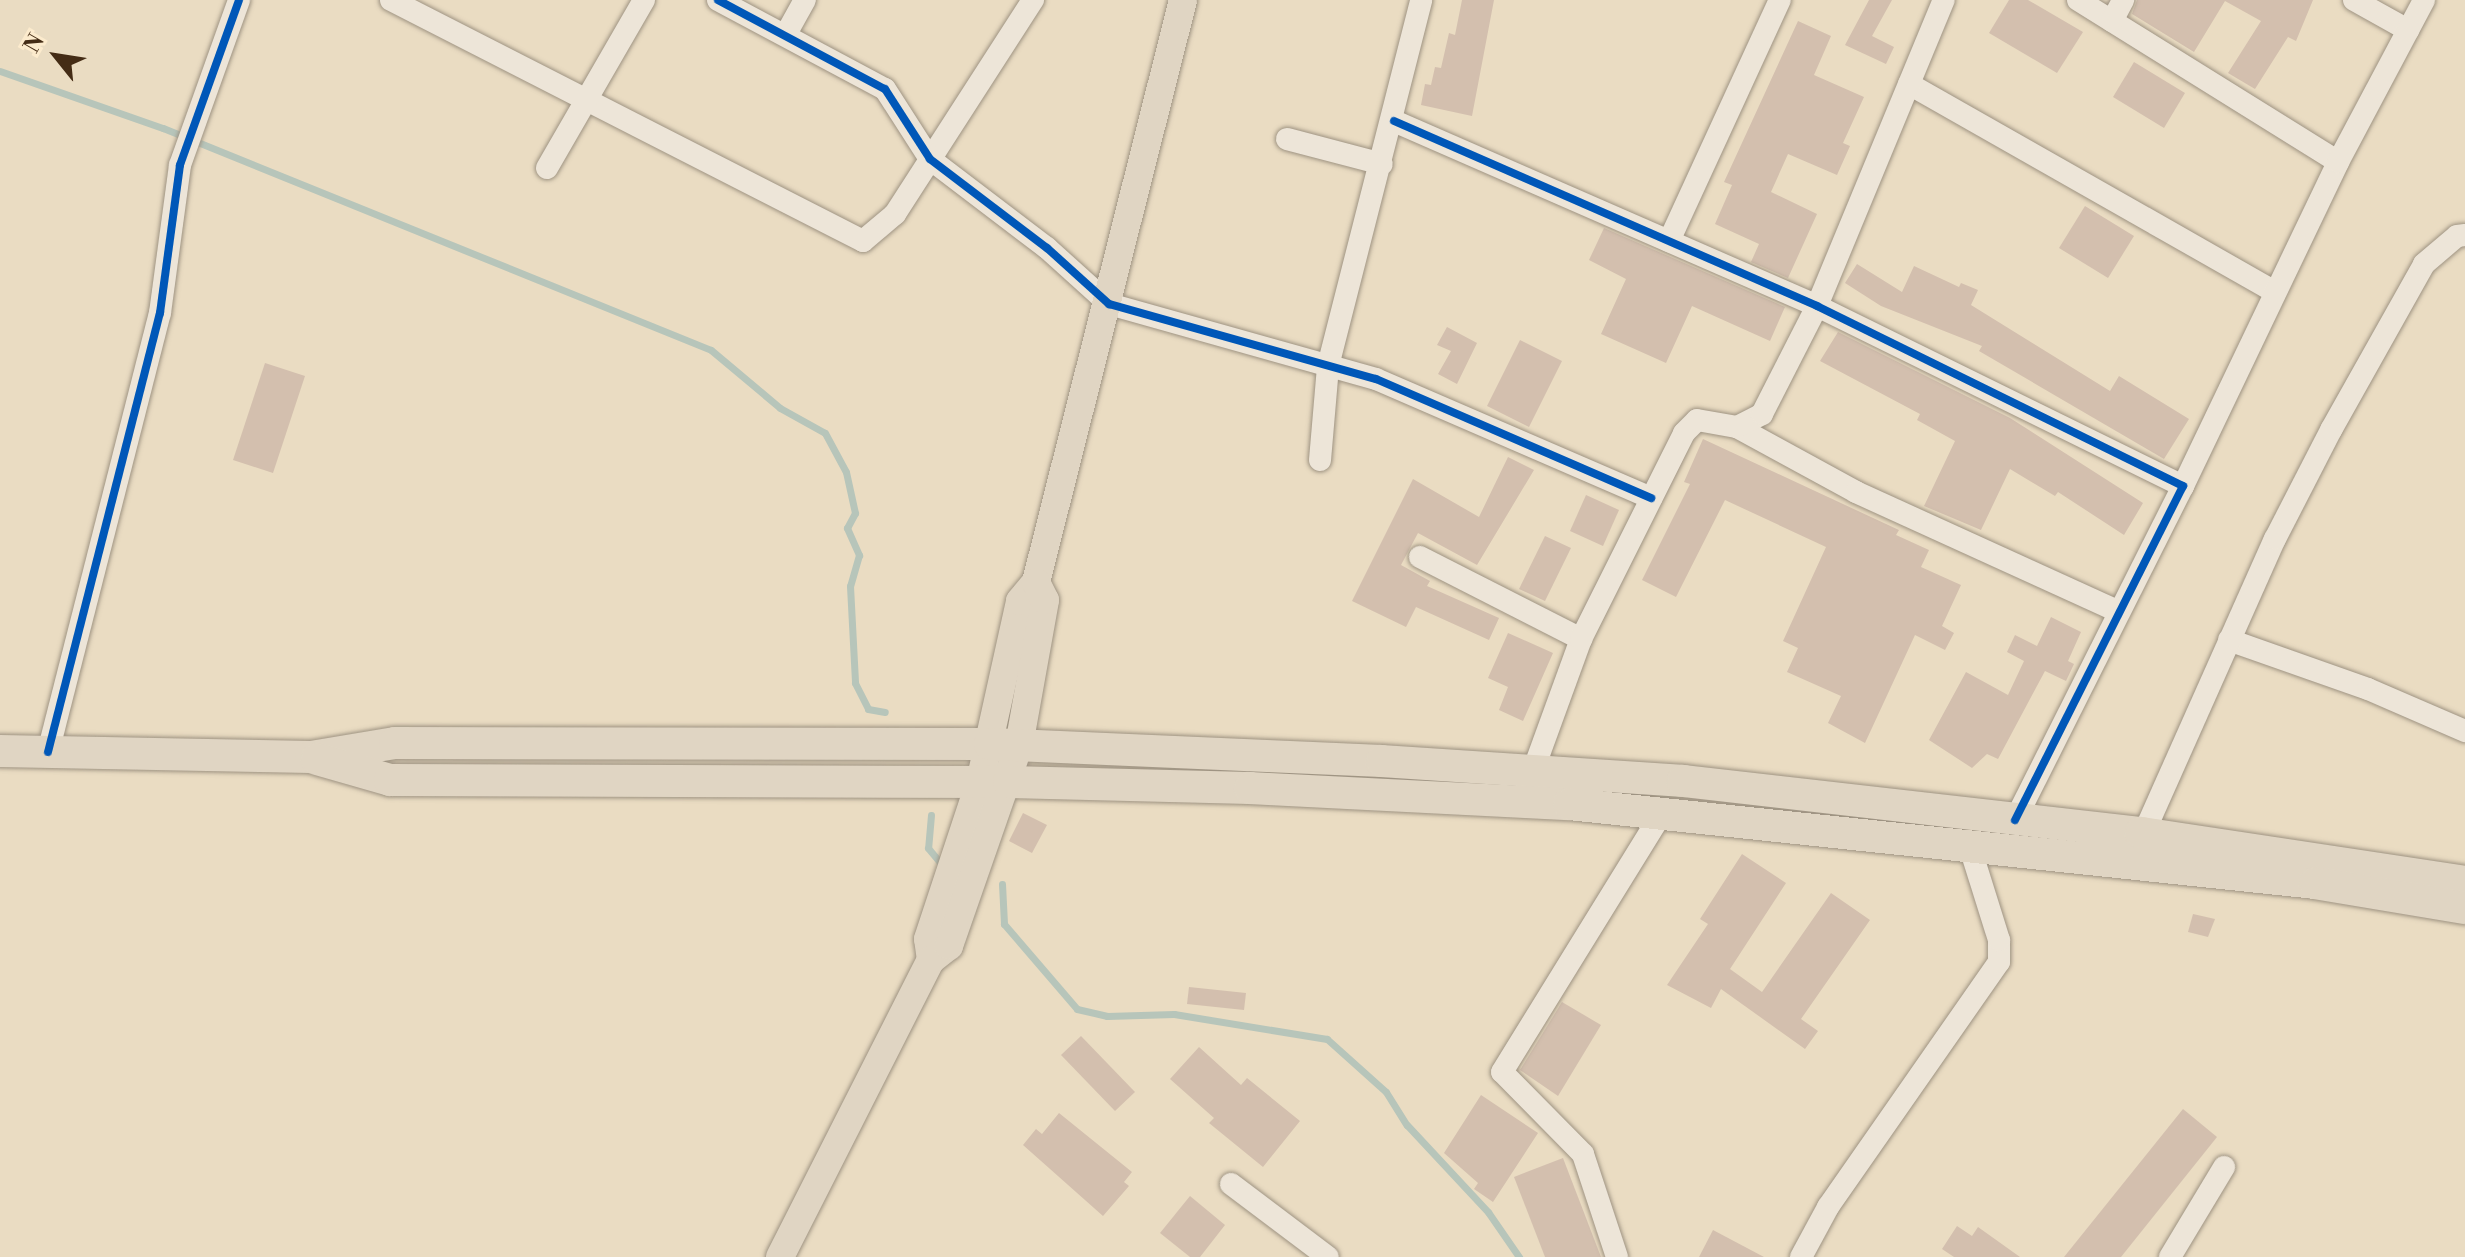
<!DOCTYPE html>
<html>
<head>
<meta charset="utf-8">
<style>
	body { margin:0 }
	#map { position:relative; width:2465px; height:1257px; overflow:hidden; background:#eadcc2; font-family:"Libre Bodoni",serif }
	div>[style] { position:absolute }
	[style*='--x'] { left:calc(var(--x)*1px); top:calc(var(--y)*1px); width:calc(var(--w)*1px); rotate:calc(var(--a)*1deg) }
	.stream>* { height:7px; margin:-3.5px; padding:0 3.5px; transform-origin:3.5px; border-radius:3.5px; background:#b7c5ba }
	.building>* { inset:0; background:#d3bfae }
	.roads { filter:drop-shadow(0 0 2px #9e9382) drop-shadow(0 0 2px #9e9382) }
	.minor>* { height:22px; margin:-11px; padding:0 11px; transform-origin:11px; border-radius:11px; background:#ede5d8 }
	.major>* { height:28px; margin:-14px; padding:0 14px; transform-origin:14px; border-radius:14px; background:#e0d5c3 }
	.highway>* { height:32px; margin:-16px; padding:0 16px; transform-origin:16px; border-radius:16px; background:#e0d5c3 }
	.cycleway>* { height:8px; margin:-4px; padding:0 4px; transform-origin:4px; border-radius:4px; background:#0057b8 }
	span { translate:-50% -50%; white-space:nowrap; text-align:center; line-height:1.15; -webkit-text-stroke:7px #fcebcd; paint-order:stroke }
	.north { position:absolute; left:16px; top:16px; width:80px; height:80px; -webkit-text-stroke:6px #fcebcd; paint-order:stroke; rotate:300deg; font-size:22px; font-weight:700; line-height:32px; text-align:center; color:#442c15 }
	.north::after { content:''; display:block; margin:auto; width:28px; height:36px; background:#442c15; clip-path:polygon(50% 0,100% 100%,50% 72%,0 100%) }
</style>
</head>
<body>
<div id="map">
	<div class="stream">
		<div style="--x:0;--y:71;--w:173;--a:19.3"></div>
		<div style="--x:163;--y:128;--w:591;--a:22.05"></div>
		<div style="--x:711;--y:350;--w:90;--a:40"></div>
		<div style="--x:780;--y:408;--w:51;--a:29.1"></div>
		<div style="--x:825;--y:433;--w:44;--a:61.7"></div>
		<div style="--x:846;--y:472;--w:42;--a:77.6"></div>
		<div style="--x:855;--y:513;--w:17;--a:118"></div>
		<div style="--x:847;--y:528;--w:30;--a:66"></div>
		<div style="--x:859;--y:555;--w:32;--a:106"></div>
		<div style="--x:850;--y:586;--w:97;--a:87"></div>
		<div style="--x:855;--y:683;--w:29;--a:63"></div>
		<div style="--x:868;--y:709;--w:17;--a:10"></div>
		<div style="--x:931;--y:815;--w:33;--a:95"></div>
		<div style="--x:928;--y:848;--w:25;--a:50"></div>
		<div style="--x:1002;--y:884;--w:40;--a:87.1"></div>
		<div style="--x:1004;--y:924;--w:112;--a:49.3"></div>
		<div style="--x:1077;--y:1009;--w:31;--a:13"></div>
		<div style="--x:1107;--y:1016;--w:67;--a:-1.7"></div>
		<div style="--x:1174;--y:1014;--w:155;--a:9.3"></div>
		<div style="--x:1327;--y:1039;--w:79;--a:41.9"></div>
		<div style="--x:1386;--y:1092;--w:39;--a:58"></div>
		<div style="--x:1407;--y:1125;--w:119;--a:47"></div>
		<div style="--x:1488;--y:1212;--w:55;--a:55.4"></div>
	</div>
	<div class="building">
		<div style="clip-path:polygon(1462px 0,1494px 0,1472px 116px,1421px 105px,1425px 84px,1431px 85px,1435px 67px,1441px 68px,1449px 33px,1455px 35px)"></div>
		<div style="clip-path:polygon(1869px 0,1892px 0,1872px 36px,1894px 47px,1886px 64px,1845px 45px)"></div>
		<div style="clip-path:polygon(2009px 0,2028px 0,2083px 32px,2057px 73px,1989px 33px)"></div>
		<div style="clip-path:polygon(2137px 0,2313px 0,2296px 41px,2288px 37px,2255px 89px,2228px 73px,2261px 21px,2225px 1px,2194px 52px,2132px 14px)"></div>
		<div style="clip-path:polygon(1798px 21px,1831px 36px,1814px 75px,1864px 97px,1843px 143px,1850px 146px,1837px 175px,1788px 154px,1771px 192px,1817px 214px,1788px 278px,1751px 262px,1759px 244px,1715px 224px,1732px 185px,1724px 182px)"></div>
		<div style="clip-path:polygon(2134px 62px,2185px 93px,2164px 128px,2113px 97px)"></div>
		<div style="clip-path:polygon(2085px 206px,2134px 236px,2108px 278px,2059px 248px)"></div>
		<div style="clip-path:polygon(1604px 228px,1785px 307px,1770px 341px,1692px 306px,1666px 363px,1601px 334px,1626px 279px,1589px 260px)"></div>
		<div style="clip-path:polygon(1857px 264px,1902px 292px,1914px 266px,1959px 287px,1961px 283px,1978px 290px,1971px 305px,2110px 391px,2119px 376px,2189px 419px,2164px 459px,1979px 351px,1982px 346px,1881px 306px,1845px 283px)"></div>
		<div style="clip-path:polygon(1447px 327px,1477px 343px,1457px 384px,1438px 374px,1451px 351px,1437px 345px)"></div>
		<div style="clip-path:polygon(1838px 332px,2010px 418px,2143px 503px,2124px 535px,2058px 492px,2055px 496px,2010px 469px,1981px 530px,1924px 506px,1955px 441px,1917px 420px,1920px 414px,1820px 361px)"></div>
		<div style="clip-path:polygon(1520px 340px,1562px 361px,1529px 427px,1487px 406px)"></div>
		<div style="clip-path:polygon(265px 363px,305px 376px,273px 473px,233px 460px)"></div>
		<div style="clip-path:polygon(1703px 439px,1899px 530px,1896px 535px,1929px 550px,1921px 567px,1961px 585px,1942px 626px,1954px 633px,1945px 650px,1915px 635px,1865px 743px,1828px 723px,1841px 696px,1787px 672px,1798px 648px,1783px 641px,1826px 547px,1725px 500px,1676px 597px,1642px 580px,1690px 484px,1684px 482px)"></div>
		<div style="clip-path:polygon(1508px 457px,1534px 470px,1477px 565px,1418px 533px,1401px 565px,1430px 581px,1427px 586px,1499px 618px,1489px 640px,1416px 607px,1406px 627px,1352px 601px,1413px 479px,1479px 517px)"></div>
		<div style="clip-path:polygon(1586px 495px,1619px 510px,1603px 546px,1570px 531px)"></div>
		<div style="clip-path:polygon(1545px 536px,1571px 548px,1545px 601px,1519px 589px)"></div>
		<div style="clip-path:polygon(2051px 617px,2081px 632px,2068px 661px,2074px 664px,2066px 681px,2045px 671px,1998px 759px,1987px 754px,1972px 768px,1929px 740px,1966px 672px,2008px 695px,2024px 661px,2007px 652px,2015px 635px,2037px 646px)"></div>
		<div style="clip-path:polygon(1508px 633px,1553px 653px,1523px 721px,1499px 710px,1508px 687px,1488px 678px)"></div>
		<div style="clip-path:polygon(1023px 813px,1047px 825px,1032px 853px,1009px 841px)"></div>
		<div style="clip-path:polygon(1742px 854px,1786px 883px,1730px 969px,1762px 992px,1831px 893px,1870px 920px,1801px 1019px,1818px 1031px,1805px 1049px,1721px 989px,1711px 1008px,1667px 985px,1708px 924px,1700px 919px)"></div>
		<div style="clip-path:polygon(2193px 914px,2215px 919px,2208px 937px,2188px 932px)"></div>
		<div style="clip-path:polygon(1189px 987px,1246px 993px,1244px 1010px,1187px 1004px)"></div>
		<div style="clip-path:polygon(1562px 1002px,1601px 1025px,1558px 1096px,1520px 1070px)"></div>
		<div style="clip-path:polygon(1081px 1036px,1135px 1092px,1115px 1111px,1061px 1055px)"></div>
		<div style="clip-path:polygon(1199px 1047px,1241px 1085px,1247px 1078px,1300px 1121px,1263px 1167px,1209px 1123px,1214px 1118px,1170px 1079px)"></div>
		<div style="clip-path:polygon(1481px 1095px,1538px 1133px,1493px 1202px,1474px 1189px,1478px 1183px,1444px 1153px)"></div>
		<div style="clip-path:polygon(2183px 1109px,2217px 1137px,2121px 1257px,2064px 1257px)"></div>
		<div style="clip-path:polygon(1059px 1113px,1132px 1172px,1124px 1182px,1129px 1186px,1103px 1216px,1023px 1145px,1036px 1129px,1042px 1134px)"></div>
		<div style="clip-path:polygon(1563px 1158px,1601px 1257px,1545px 1257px,1514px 1177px)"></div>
		<div style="clip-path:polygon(1190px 1196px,1225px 1225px,1200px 1257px,1190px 1257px,1160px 1233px)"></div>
		<div style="clip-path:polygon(1957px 1226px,1972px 1236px,1978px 1227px,2020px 1257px,1954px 1257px,1942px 1249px)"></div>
		<div style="clip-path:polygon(1713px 1230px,1764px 1257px,1699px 1257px)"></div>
	</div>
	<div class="roads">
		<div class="minor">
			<div style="--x:391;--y:0;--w:530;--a:27.05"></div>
			<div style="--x:863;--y:241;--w:42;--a:-40.2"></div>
			<div style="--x:895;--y:214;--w:255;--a:-57.2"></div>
			<div style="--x:718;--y:0;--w:189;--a:28.1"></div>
			<div style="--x:885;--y:89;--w:83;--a:57.3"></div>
			<div style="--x:930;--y:159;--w:147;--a:37.3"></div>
			<div style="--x:1047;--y:248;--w:84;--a:42.1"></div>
			<div style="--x:1109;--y:304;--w:277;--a:15.7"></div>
			<div style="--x:1376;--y:379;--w:300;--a:23.4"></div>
			<div style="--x:2078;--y:0;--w:306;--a:31.9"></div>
			<div style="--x:2354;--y:0;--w:62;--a:29.1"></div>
			<div style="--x:2112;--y:21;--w:24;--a:-62"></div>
			<div style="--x:786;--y:34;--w:39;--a:-61"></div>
			<div style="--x:1909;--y:84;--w:421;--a:29.6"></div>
			<div style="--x:1394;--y:121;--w:462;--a:23.6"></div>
			<div style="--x:1817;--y:306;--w:408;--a:26.2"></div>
			<div style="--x:2183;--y:486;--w:374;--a:116.7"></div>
			<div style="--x:1287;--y:139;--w:98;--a:14.7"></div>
			<div style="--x:547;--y:168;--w:194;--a:-60"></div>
			<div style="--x:1669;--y:241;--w:265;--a:-65.3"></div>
			<div style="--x:1737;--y:427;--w:136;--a:28.6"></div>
			<div style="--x:1856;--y:492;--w:287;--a:24.5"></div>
			<div style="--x:1320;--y:460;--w:94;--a:-85.1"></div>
			<div style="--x:1328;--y:366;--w:378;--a:-75.7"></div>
			<div style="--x:2183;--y:486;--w:359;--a:-64.4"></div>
			<div style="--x:2338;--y:162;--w:183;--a:-62"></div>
			<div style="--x:1420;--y:557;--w:181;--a:27"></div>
			<div style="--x:2229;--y:640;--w:147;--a:19.4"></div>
			<div style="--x:2368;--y:689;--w:106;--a:23.4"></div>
			<div style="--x:48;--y:752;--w:453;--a:-75.7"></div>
			<div style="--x:160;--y:313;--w:149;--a:-82.3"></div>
			<div style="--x:180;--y:165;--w:175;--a:-70.3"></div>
			<div style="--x:1529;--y:782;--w:152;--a:-70"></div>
			<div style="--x:1581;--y:639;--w:230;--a:-63.4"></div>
			<div style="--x:1684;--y:433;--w:18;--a:-45"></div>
			<div style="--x:1697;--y:420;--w:41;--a:9.9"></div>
			<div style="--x:1737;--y:427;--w:28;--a:-27"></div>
			<div style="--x:1762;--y:414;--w:121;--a:-63"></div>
			<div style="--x:1817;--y:306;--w:331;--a:-67.5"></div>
			<div style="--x:2139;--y:844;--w:334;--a:-66"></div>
			<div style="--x:2275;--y:539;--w:123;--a:-62.8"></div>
			<div style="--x:2331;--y:430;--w:190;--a:-60.7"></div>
			<div style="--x:2424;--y:264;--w:43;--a:-40.3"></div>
			<div style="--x:2457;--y:236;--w:8;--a:-7"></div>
			<div style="--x:1231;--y:1184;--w:121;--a:37"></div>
			<div style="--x:1617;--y:1257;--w:108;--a:-108.3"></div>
			<div style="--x:1583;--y:1154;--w:115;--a:-134.6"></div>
			<div style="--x:1502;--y:1072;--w:304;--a:-58.3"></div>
			<div style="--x:1801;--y:1257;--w:57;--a:-61.6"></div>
			<div style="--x:1828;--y:1207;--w:299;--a:-55.1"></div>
			<div style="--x:1999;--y:962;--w:22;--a:-90"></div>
			<div style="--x:1999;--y:940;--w:101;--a:-107.4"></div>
			<div style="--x:2170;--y:1257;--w:105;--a:-59"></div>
		</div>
		<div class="major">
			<div style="--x:931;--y:960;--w:21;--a:-98"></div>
			<div style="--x:928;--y:939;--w:165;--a:-71.7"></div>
			<div style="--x:980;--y:782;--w:185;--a:-77.5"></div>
			<div style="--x:1020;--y:601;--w:25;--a:-50"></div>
			<div style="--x:1036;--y:582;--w:600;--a:-75.82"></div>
			<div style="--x:780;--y:1257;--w:333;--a:-63.1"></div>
			<div style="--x:931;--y:960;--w:23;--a:-38"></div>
			<div style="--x:949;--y:946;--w:213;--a:-70.8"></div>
			<div style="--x:1019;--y:745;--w:147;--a:-79.8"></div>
			<div style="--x:1045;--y:600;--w:20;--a:-117"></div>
		</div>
		<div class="highway">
			<div style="--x:0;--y:751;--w:311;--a:1.1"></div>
			<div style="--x:311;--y:757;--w:85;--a:-9.5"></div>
			<div style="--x:395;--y:743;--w:595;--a:0.1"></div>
			<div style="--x:990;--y:744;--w:392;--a:2.5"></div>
			<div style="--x:1382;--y:761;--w:302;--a:3.8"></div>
			<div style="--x:1683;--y:781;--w:461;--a:6.5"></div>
			<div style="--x:2141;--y:833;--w:328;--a:8.6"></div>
			<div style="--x:317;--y:759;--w:76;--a:16"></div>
			<div style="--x:390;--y:780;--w:619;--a:0.19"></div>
			<div style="--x:1009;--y:782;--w:241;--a:1.4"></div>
			<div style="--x:1250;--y:788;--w:319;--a:2.9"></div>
			<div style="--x:1569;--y:804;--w:750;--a:6.04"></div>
			<div style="--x:2315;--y:883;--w:152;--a:9.5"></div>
		</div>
	</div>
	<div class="cycleway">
		<div style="--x:718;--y:0;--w:189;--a:28.1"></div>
		<div style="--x:885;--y:89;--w:83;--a:57.3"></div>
		<div style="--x:930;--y:159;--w:147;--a:37.3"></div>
		<div style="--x:1047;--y:248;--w:84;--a:42.1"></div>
		<div style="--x:1109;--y:304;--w:277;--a:15.7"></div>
		<div style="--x:1376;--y:379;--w:300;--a:23.4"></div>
		<div style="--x:1394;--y:121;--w:462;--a:23.6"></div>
		<div style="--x:1817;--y:306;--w:408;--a:26.2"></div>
		<div style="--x:2183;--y:486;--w:374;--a:116.7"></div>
		<div style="--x:48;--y:752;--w:453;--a:-75.7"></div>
		<div style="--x:160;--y:313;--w:149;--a:-82.3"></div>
		<div style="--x:180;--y:165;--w:175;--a:-70.3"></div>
	</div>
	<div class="north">N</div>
</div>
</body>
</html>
